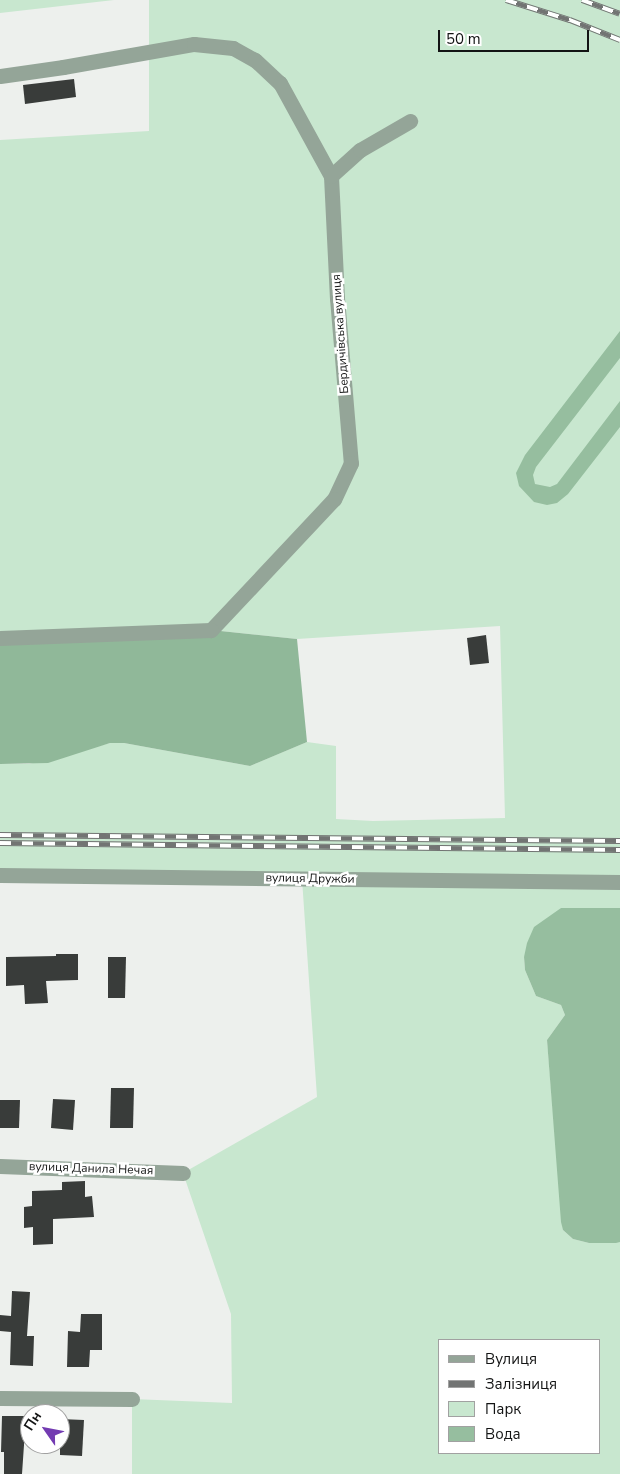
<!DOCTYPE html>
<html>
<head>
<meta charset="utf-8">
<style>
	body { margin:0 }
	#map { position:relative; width:620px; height:1474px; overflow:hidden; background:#edf0ed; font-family:"Nunito Sans",sans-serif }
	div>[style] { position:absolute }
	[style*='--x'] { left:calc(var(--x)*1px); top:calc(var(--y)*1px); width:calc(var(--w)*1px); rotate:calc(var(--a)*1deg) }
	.green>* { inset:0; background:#c8e7cf }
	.forest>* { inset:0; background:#90b899 }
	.water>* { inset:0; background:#96be9f }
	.building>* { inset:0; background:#393c3a }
	.minor>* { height:15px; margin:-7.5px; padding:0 7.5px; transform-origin:7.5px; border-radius:7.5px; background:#94a598 }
	.rail>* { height:5.5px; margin-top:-2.75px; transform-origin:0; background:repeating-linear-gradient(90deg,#fff 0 11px,#727473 0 22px); box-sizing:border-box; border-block:1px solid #727473 }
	span { translate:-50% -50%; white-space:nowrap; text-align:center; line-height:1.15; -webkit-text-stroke:5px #fff; paint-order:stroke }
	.street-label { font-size:12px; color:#131414 }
	.legend { position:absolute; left:438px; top:1339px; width:162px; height:115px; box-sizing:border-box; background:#fff; border:1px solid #a1a1a1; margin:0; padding:6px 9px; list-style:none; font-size:15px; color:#131414 }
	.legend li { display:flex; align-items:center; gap:10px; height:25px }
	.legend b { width:25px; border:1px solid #a1a1a1 }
	.north { position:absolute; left:20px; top:1404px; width:50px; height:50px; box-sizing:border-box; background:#fff; border:1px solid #a1a1a1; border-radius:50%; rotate:303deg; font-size:14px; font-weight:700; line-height:20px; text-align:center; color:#131414 }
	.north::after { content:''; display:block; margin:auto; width:18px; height:22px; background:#733bb2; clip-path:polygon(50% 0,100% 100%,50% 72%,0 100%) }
	.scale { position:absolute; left:438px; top:30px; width:151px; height:22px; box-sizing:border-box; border:2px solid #131414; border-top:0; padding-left:6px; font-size:15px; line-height:18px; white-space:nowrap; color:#131414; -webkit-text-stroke:4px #fff; paint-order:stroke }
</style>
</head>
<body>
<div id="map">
	<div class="green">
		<div style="clip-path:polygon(0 0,114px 0,0 13px)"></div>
		<div style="clip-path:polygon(evenodd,149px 0,620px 0,620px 908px,561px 908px,524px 957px,525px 970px,536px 996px,561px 1005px,565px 1015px,547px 1040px,563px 1230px,573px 1239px,589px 1243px,620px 1242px,620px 1474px,132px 1474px,132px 1399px,232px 1403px,231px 1314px,183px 1173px,317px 1097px,302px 879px,0 875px,0 764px,29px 764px,110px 743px,124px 743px,250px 766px,307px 742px,336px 746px,336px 819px,373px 821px,505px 818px,500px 626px,297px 639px,211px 630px,0 638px,0 140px,149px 131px,149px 0,439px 1340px,599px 1340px,599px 1453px,439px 1453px,439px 1340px)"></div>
	</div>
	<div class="forest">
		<div style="clip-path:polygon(211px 630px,297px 639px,307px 742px,250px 766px,124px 743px,110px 743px,48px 763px,0 764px,0 638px)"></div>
	</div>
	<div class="water">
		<div style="clip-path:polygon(620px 331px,620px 358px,536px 467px,533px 475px,535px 484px,550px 487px,557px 484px,620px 401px,620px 427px,568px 494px,557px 503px,547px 505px,534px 502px,519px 486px,516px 473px,525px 455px)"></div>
		<div style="clip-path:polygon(561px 908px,620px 908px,620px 1242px,616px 1243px,589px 1243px,573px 1239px,563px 1230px,561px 1222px,547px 1040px,565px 1015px,561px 1005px,536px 996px,525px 970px,524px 957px,527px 943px,534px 927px)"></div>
	</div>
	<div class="building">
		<div style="clip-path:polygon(74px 79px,76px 97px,25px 104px,23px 85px)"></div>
		<div style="clip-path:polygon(486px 635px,489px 663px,470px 665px,467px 638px)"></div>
		<div style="clip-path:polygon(56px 954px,78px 954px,78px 980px,46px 981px,48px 1003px,25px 1004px,24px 985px,6px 986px,6px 957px,56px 956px)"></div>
		<div style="clip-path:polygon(108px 957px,126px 957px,125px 998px,108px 998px)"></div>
		<div style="clip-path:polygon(111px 1088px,134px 1088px,133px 1128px,110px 1128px)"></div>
		<div style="clip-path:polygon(53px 1099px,75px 1100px,73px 1130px,51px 1128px)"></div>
		<div style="clip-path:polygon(0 1100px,20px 1100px,19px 1128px,0 1128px)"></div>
		<div style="clip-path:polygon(85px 1181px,85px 1197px,92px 1196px,94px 1217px,53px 1219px,53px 1244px,33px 1245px,33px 1227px,24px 1228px,24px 1207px,32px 1206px,32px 1191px,62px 1190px,62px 1182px)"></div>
		<div style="clip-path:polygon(12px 1291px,30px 1292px,27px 1336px,34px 1336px,33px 1366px,10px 1365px,11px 1332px,0 1331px,0 1315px,11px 1316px)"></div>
		<div style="clip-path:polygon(81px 1314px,102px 1314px,102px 1350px,90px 1350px,89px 1367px,67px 1367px,68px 1331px,80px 1332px)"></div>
		<div style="clip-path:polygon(2px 1416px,26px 1416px,22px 1474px,4px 1474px,4px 1452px,1px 1452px)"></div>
		<div style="clip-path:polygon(60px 1419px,84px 1420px,82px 1456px,60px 1455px)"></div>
	</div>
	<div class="minor">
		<div style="--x:0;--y:76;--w:64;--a:-8.1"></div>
		<div style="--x:63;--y:67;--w:133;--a:-10"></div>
		<div style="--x:194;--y:44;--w:39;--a:6"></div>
		<div style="--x:233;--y:48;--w:25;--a:29"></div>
		<div style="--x:255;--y:60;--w:34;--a:43"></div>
		<div style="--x:280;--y:83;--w:106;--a:61.3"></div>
		<div style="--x:331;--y:176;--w:122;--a:87.2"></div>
		<div style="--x:337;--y:298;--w:166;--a:85.2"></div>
		<div style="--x:351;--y:463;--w:40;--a:115"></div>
		<div style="--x:334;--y:499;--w:180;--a:133.2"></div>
		<div style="--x:211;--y:630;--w:211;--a:177.8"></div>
		<div style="--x:331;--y:176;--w:39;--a:-42"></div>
		<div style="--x:360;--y:150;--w:58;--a:-30.1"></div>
		<div style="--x:0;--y:875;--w:620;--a:0.65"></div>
		<div style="--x:0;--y:1166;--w:183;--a:2.2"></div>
		<div style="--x:0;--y:1398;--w:132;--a:0.4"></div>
	</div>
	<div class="rail">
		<div style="--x:506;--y:0;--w:67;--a:17.4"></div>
		<div style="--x:570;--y:20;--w:54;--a:21.8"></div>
		<div style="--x:582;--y:0;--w:40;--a:20.2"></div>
		<div style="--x:0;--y:835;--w:620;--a:0.55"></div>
		<div style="--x:0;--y:843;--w:620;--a:0.65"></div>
	</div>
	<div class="street-label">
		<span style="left:341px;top:334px;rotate:-94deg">Бердичівська вулиця</span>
		<span style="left:310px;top:879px;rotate:1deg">вулиця Дружби</span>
		<span style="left:91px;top:1169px;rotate:2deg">вулиця Данила Нечая</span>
	</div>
	<ul class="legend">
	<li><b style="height:6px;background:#94a598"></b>Вулиця</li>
	<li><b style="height:6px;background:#727473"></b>Залізниця</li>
	<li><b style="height:14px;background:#c8e7cf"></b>Парк</li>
	<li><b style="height:14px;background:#96be9f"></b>Вода</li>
	</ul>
	<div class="north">Пн</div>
	<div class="scale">50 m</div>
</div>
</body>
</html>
